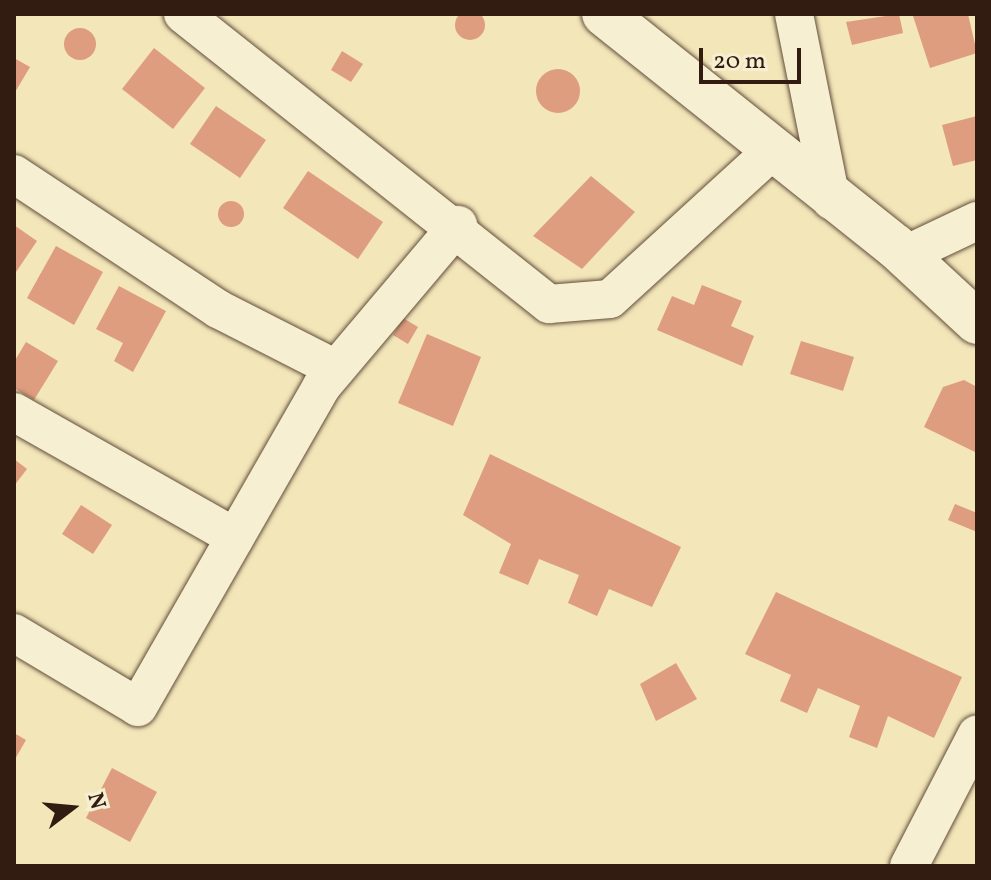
<!DOCTYPE html>
<html>
<head>
<meta charset="utf-8">
<style>
	body { margin:0 }
	#map { position:relative; width:991px; height:880px; overflow:hidden; background:#f3e6b9; font-family:Vollkorn,serif }
	div>[style] { position:absolute }
	[style*='--x'] { left:calc(var(--x)*1px); top:calc(var(--y)*1px); width:calc(var(--w)*1px); rotate:calc(var(--a)*1deg) }
	.building>* { inset:0; background:#de9d7f }
	.round { border-radius:50% }
	.roads { filter:drop-shadow(0 0 2px #624e3b) drop-shadow(0 0 2px #624e3b) }
	.street>* { height:38px; margin:-19px; padding:0 19px; transform-origin:19px; border-radius:19px; background:#f7efd2 }
	.secondary>* { height:44px; margin:-22px; padding:0 22px; transform-origin:22px; border-radius:22px; background:#f7efd2 }
	span { translate:-50% -50%; white-space:nowrap; text-align:center; line-height:1.15; -webkit-text-stroke:6px #f7efd2; paint-order:stroke }
	.frame { position:absolute; inset:0; border:16px solid #321c11; pointer-events:none }
	.north { position:absolute; left:32px; top:768px; width:80px; height:80px; -webkit-text-stroke:6px #f7efd2; paint-order:stroke; rotate:74deg; font-size:22px; font-weight:700; line-height:32px; text-align:center; color:#321c11 }
	.north::after { content:''; display:block; margin:auto; width:28px; height:36px; background:#321c11; clip-path:polygon(50% 0,100% 100%,50% 72%,0 100%) }
	.scale { position:absolute; left:699px; top:48px; width:102px; height:36px; box-sizing:border-box; border:4px solid #321c11; border-top:0; padding-left:10px; font-size:24px; line-height:28px; white-space:nowrap; color:#321c11; -webkit-text-stroke:6px #f7efd2; paint-order:stroke }
</style>
</head>
<body>
<div id="map">
	<div class="building">
		<div class="round" style="left:455px;top:10px;width:30px;height:30px"></div>
		<div style="clip-path:polygon(899px 14px,903px 33px,852px 45px,846px 22px)"></div>
		<div style="clip-path:polygon(920px 14px,968px 14px,977px 53px,930px 68px,913px 16px)"></div>
		<div class="round" style="left:64px;top:28px;width:32px;height:32px"></div>
		<div style="clip-path:polygon(154px 48px,205px 88px,173px 129px,122px 89px)"></div>
		<div style="clip-path:polygon(342px 51px,363px 64px,351px 82px,331px 70px)"></div>
		<div style="clip-path:polygon(14px 58px,30px 67px,14px 94px)"></div>
		<div class="round" style="left:536px;top:69px;width:44px;height:44px"></div>
		<div style="clip-path:polygon(216px 106px,266px 140px,240px 178px,190px 144px)"></div>
		<div style="clip-path:polygon(977px 116px,977px 160px,953px 166px,942px 125px)"></div>
		<div style="clip-path:polygon(308px 171px,383px 222px,358px 259px,283px 208px)"></div>
		<div style="clip-path:polygon(591px 176px,635px 212px,582px 269px,533px 236px)"></div>
		<div class="round" style="left:218px;top:201px;width:26px;height:26px"></div>
		<div style="clip-path:polygon(14px 225px,37px 241px,14px 275px)"></div>
		<div style="clip-path:polygon(56px 246px,103px 272px,74px 325px,27px 298px)"></div>
		<div style="clip-path:polygon(702px 285px,742px 301px,731px 326px,754px 336px,742px 366px,657px 330px,672px 296px,694px 305px)"></div>
		<div style="clip-path:polygon(119px 286px,166px 311px,133px 372px,114px 361px,123px 343px,96px 329px)"></div>
		<div style="clip-path:polygon(403px 318px,418px 327px,408px 344px,393px 335px)"></div>
		<div style="clip-path:polygon(427px 334px,481px 357px,453px 426px,398px 403px)"></div>
		<div style="clip-path:polygon(801px 341px,854px 357px,843px 391px,790px 374px)"></div>
		<div style="clip-path:polygon(26px 342px,58px 361px,34px 400px,14px 388px,14px 362px)"></div>
		<div style="clip-path:polygon(964px 380px,977px 387px,977px 453px,924px 427px,943px 387px)"></div>
		<div style="clip-path:polygon(490px 454px,681px 547px,652px 607px,609px 589px,597px 616px,568px 603px,579px 575px,539px 559px,528px 585px,499px 573px,511px 544px,463px 515px)"></div>
		<div style="clip-path:polygon(14px 459px,27px 469px,14px 486px)"></div>
		<div style="clip-path:polygon(955px 504px,977px 513px,977px 532px,948px 520px)"></div>
		<div style="clip-path:polygon(81px 505px,112px 525px,93px 554px,62px 534px)"></div>
		<div style="clip-path:polygon(776px 592px,962px 677px,934px 738px,888px 716px,877px 748px,849px 737px,860px 706px,818px 688px,807px 713px,780px 701px,791px 675px,745px 654px)"></div>
		<div style="clip-path:polygon(676px 663px,697px 699px,656px 721px,640px 684px)"></div>
		<div style="clip-path:polygon(14px 733px,26px 740px,14px 761px)"></div>
		<div style="clip-path:polygon(112px 768px,157px 792px,130px 842px,86px 818px)"></div>
	</div>
	<div class="roads">
		<div class="street">
			<div style="--x:183;--y:14;--w:467;--a:38.4"></div>
			<div style="--x:549;--y:304;--w:61;--a:-4.7"></div>
			<div style="--x:610;--y:299;--w:219;--a:-42.4"></div>
			<div style="--x:794;--y:14;--w:190;--a:78.7"></div>
			<div style="--x:14;--y:174;--w:245;--a:33.5"></div>
			<div style="--x:218;--y:309;--w:132;--a:27"></div>
			<div style="--x:905;--y:255;--w:80;--a:-25.3"></div>
			<div style="--x:14;--y:412;--w:254;--a:29.5"></div>
			<div style="--x:14;--y:633;--w:144;--a:30.8"></div>
			<div style="--x:138;--y:707;--w:370;--a:-60.2"></div>
			<div style="--x:322;--y:386;--w:211;--a:-49.8"></div>
			<div style="--x:909;--y:866;--w:148;--a:-62.7"></div>
		</div>
		<div class="secondary">
			<div style="--x:604;--y:14;--w:372;--a:38.6"></div>
			<div style="--x:895;--y:246;--w:112;--a:42.8"></div>
		</div>
	</div>
	<div class="frame"></div>
	<div class="north">N</div>
	<div class="scale">20 m</div>
</div>
</body>
</html>
